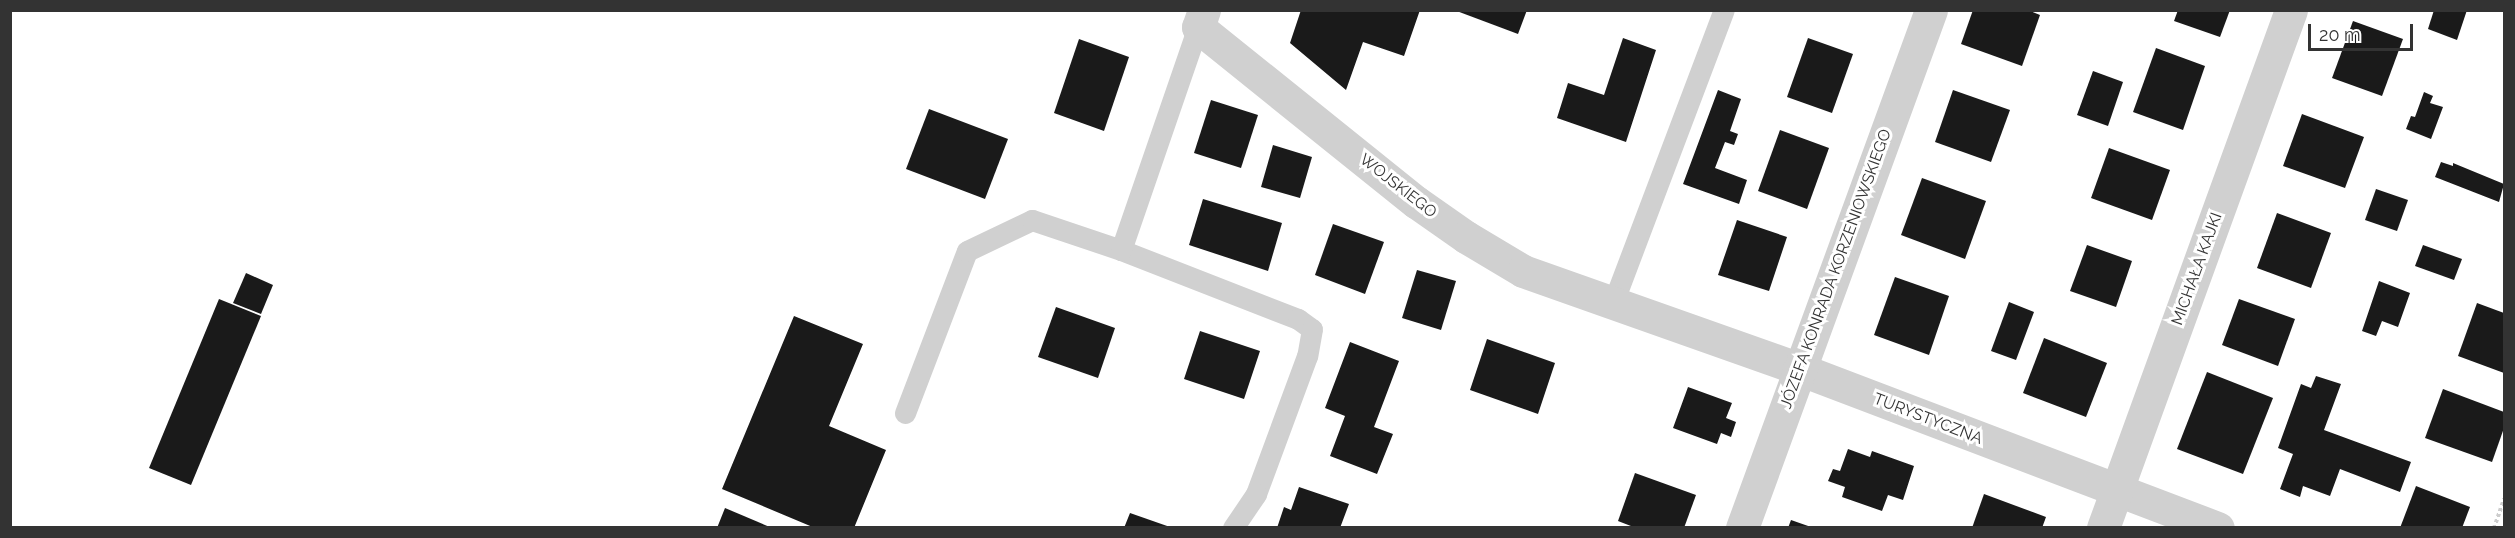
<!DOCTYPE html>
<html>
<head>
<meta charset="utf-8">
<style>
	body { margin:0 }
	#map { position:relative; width:2515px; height:538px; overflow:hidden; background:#fff; font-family:Raleway,sans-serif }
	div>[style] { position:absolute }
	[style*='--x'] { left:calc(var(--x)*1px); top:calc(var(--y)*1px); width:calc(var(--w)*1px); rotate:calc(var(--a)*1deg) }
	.building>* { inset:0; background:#1a1a1a }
	.path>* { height:4px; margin-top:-2px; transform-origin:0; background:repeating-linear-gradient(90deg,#cdcdcd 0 3px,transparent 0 6px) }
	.service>* { height:21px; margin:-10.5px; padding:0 10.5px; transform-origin:10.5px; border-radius:10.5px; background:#d0d0d0 }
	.minor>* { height:33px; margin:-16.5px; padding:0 16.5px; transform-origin:16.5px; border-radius:16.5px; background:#d0d0d0 }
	span { translate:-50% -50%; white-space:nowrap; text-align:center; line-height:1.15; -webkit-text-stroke:6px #fff; paint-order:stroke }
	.street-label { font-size:16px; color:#333 }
	.frame { position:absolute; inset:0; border:12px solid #333; pointer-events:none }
	.scale { position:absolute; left:2308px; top:24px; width:105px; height:27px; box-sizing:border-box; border:3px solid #333; border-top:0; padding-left:8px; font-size:18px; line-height:21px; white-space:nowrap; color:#333; -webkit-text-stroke:4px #fff; paint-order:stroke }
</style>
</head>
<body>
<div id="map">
	<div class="building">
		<div style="clip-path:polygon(1301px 10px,1420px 10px,1404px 56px,1363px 42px,1346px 90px,1290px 43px)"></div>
		<div style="clip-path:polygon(1454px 10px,1527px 10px,1518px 34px)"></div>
		<div style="clip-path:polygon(1973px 10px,2028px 10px,2040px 15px,2022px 66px,1961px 44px)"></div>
		<div style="clip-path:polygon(2178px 10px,2230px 10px,2220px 37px,2174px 21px)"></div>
		<div style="clip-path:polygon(2434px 10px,2467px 10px,2457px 40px,2428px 29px)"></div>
		<div style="clip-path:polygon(2353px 21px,2403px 39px,2382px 96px,2332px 78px)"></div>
		<div style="clip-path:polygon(1623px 38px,1656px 50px,1626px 142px,1557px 118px,1568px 83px,1604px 95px)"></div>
		<div style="clip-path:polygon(1808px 38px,1853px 54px,1832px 113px,1787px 97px)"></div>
		<div style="clip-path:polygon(1079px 39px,1129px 57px,1104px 131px,1054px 113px)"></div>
		<div style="clip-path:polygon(2156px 48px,2205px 66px,2183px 130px,2133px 112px)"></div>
		<div style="clip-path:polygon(2093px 71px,2123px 82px,2108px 126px,2077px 115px)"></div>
		<div style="clip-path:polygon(1718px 90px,1741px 99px,1730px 131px,1738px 134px,1734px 145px,1725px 142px,1715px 168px,1747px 180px,1739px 204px,1683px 184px)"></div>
		<div style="clip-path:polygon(1953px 90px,2010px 110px,1991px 162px,1935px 142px)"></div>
		<div style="clip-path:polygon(2424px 92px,2433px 96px,2430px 103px,2443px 107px,2431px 139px,2406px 129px,2411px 116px,2415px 117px)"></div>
		<div style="clip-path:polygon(1211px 100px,1258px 115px,1241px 168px,1194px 153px)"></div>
		<div style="clip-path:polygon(929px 109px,1008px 139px,985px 199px,906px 169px)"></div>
		<div style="clip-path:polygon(2302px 114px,2364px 137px,2345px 188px,2283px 166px)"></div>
		<div style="clip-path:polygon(1780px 130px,1829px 148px,1807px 209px,1758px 191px)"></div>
		<div style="clip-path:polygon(1273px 145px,1312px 157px,1300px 198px,1261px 187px)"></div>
		<div style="clip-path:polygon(2109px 148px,2170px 170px,2152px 220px,2091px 198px)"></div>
		<div style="clip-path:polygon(2441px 162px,2453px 166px,2453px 163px,2504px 184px,2499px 202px,2435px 177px)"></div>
		<div style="clip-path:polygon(1922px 178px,1986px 201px,1965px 259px,1901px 235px)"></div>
		<div style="clip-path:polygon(2376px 189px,2408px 200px,2397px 231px,2365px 220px)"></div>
		<div style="clip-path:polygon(1203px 199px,1282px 223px,1268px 271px,1189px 245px)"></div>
		<div style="clip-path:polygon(2277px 213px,2331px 233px,2311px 288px,2257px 268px)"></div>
		<div style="clip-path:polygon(1737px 220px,1787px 237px,1769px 291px,1718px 275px)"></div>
		<div style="clip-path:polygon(1333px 224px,1384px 242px,1365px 294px,1315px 275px)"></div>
		<div style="clip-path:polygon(2087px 245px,2132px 261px,2116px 307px,2070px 291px)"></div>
		<div style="clip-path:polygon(2423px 245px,2462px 259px,2454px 280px,2415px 266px)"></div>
		<div style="clip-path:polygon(1417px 270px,1456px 281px,1441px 330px,1402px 318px)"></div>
		<div style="clip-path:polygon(246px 273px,273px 285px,261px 314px,233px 303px)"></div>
		<div style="clip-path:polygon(1895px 277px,1949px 296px,1929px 355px,1874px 335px)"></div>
		<div style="clip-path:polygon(2379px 281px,2410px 293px,2398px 327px,2382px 321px,2376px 336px,2362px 331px)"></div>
		<div style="clip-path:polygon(219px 299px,261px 316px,191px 485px,149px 468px)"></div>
		<div style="clip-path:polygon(2239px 299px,2295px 319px,2278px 366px,2222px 345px)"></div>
		<div style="clip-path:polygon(2009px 302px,2034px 312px,2016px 360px,1991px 351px)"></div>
		<div style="clip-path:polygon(2477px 303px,2504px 313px,2504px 373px,2458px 356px)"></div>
		<div style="clip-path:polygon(1056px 307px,1115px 328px,1098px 378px,1038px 357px)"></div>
		<div style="clip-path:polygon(794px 316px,863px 344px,829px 426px,886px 450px,854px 528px,815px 528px,722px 489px)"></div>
		<div style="clip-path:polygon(1200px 331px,1260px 351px,1244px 399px,1184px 379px)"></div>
		<div style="clip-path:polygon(2044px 338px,2107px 363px,2086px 417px,2023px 393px)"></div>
		<div style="clip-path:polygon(1487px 339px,1555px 363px,1538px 414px,1470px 390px)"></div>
		<div style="clip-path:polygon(1350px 342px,1399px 361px,1374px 427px,1393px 434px,1377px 474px,1330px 456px,1345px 416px,1325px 408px)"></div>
		<div style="clip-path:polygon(2207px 372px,2273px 398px,2243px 474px,2177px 449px)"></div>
		<div style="clip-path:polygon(2316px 376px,2341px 384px,2324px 430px,2411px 462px,2400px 492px,2340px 469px,2330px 496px,2303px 486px,2300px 497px,2280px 489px,2293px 454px,2278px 448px,2301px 384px,2311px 388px)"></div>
		<div style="clip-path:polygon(1688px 387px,1732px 403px,1726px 418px,1736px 422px,1731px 437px,1721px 433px,1717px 444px,1673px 428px)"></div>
		<div style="clip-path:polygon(2443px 389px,2504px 412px,2504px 428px,2492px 462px,2425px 438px)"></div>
		<div style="clip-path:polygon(1848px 449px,1870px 457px,1872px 451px,1914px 466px,1903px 500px,1888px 495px,1882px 511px,1842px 497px,1845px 487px,1828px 481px,1833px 469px,1840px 471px)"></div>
		<div style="clip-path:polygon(1635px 473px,1696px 495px,1684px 528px,1636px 528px,1618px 521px)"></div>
		<div style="clip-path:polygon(2416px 486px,2470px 507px,2462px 528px,2400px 528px)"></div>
		<div style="clip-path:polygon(1299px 487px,1349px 504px,1340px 528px,1277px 528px,1284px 507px,1291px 510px)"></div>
		<div style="clip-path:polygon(1984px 494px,2046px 517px,2042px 528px,1972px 528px)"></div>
		<div style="clip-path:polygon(725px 508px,772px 528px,717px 528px)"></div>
		<div style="clip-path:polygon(1130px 513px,1170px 527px,1170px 528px,1124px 528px)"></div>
		<div style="clip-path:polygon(1791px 520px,1811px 527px,1811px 528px,1788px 528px)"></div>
	</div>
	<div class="path">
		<div style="--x:2494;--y:528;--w:31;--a:-71"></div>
	</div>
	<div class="service">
		<div style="--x:1121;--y:250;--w:190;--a:21.3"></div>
		<div style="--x:1298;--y:319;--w:17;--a:36"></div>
		<div style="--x:1312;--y:329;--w:27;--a:100"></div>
		<div style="--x:1307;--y:356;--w:147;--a:110.3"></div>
		<div style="--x:1256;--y:494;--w:41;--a:124.1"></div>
		<div style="--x:1613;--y:303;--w:313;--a:-69.3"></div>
		<div style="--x:905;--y:413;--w:173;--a:-69.1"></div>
		<div style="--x:967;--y:251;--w:72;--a:-25.5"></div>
		<div style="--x:1032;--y:220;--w:94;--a:18.6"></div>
		<div style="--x:1121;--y:250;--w:236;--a:-71"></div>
	</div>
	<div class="minor">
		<div style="--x:1204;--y:10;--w:18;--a:109"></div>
		<div style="--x:1198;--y:27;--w:280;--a:38.8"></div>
		<div style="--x:1416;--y:202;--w:61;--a:35"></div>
		<div style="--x:1466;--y:237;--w:66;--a:30.8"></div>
		<div style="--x:1523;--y:271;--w:293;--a:19.5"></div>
		<div style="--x:1799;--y:369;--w:448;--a:20.8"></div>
		<div style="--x:1742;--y:528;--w:551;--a:-69.95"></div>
		<div style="--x:2103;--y:528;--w:551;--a:-70.05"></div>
	</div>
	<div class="street-label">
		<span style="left:1398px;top:186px;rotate:38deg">WOJSKIEGO</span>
		<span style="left:1836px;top:269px;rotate:-70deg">JÓZEFA KONRADA KORZENIOWSKIEGO</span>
		<span style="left:2197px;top:269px;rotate:-70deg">MICHAŁA KAJKI</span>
		<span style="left:1928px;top:419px;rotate:21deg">TURYSTYCZNA</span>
	</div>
	<div class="frame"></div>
	<div class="scale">20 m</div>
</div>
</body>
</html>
